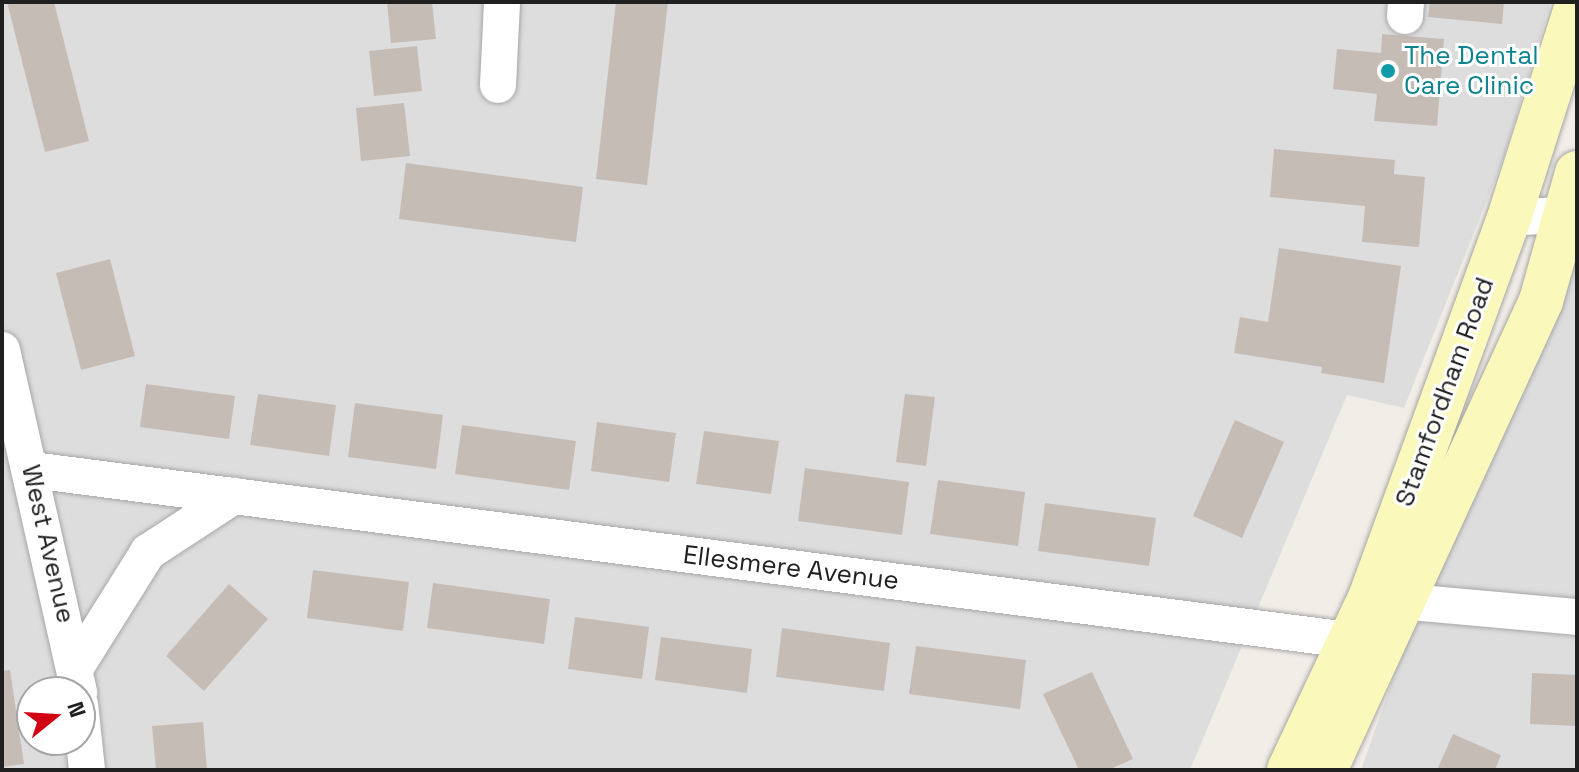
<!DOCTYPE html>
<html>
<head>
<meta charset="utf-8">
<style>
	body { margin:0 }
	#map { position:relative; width:1579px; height:772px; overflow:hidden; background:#f1ede7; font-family:"Space Grotesk",sans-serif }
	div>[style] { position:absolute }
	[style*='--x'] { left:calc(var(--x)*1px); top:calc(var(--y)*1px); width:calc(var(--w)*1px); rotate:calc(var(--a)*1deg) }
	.residential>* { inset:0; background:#dedddd }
	.building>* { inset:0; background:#c6bcb6 }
	.roads { filter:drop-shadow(0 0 2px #a7a7a7) drop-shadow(0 0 2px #a7a7a7) }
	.minor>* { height:36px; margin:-18px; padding:0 18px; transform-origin:18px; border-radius:18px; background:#fff }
	.secondary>* { height:44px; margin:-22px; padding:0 22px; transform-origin:22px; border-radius:22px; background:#fbf8bb }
	.dots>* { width:22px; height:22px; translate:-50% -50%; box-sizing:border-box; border:4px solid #fff; border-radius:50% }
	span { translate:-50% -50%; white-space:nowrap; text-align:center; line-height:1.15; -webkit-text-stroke:6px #fff; paint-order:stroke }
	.culture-label { font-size:26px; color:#0d838f }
	.left { translate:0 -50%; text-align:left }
	.street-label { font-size:26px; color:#202020 }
	.frame { position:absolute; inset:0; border:4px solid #202020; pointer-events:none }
	.north { position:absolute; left:16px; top:676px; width:80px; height:80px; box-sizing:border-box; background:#fff; border:2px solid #a6a6a6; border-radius:50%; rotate:72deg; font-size:22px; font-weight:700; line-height:32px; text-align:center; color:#202020 }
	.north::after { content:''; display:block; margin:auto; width:28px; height:36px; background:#d10013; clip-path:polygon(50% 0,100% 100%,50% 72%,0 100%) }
</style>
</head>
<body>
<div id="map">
	<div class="residential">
		<div style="clip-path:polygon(evenodd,2px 2px,1551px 2px,1503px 160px,1404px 408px,1347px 395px,1190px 770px,2px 770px,2px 2px,32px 692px,80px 692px,80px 740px,32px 740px,32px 692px)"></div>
		<div style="clip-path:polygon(1577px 247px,1577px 770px,1361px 770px,1398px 664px,1570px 277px)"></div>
	</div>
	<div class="building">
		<div style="clip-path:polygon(7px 2px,54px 2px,89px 141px,45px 152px)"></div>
		<div style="clip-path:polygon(387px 2px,432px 2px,436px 39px,391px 43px)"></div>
		<div style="clip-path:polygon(616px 2px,668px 2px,647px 185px,596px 179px)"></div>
		<div style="clip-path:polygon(1430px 2px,1504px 2px,1502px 24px,1428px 17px)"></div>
		<div style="clip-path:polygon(1382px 34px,1444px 39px,1437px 126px,1374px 121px,1377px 94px,1333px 89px,1337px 49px,1381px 53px)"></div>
		<div style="clip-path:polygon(417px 46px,422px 91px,374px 96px,369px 51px)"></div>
		<div style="clip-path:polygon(404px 103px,410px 156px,361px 161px,356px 108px)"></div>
		<div style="clip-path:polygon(1274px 149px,1395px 160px,1394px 174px,1425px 177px,1419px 247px,1362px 242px,1365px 206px,1270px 197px)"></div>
		<div style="clip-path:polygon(406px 163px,583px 187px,576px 242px,399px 219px)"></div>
		<div style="clip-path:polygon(1279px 248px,1401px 266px,1384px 383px,1321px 373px,1322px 367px,1234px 353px,1240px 317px,1268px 322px)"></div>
		<div style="clip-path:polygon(110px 259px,135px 356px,81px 370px,56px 273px)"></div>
		<div style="clip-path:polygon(146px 384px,235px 396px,229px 439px,140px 427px)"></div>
		<div style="clip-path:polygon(258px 394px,336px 405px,329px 456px,250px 445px)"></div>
		<div style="clip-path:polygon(905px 394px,935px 397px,926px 466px,896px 462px)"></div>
		<div style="clip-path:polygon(355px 403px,443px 415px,436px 469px,348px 457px)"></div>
		<div style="clip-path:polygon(1235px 420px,1284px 442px,1242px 538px,1193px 516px)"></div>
		<div style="clip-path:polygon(597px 422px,676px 433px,669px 482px,591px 471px)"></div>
		<div style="clip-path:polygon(462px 425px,576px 441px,569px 490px,455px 474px)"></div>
		<div style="clip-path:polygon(704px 431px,779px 441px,771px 494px,696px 484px)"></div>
		<div style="clip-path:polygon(805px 468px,909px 482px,902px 535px,798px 521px)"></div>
		<div style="clip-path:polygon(938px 480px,1025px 492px,1018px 546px,930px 534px)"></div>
		<div style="clip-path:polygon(1045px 503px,1156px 518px,1149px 566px,1038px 551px)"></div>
		<div style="clip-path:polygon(313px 570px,409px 582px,403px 631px,307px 618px)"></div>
		<div style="clip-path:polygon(433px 583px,550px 599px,544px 644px,427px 628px)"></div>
		<div style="clip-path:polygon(229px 584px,268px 619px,204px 691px,166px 656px)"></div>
		<div style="clip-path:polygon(575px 617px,649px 627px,642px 679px,568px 669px)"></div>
		<div style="clip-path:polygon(782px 628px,890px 643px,884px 691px,776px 677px)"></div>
		<div style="clip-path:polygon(661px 637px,752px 649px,747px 693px,655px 680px)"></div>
		<div style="clip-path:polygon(916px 646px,1026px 660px,1020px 709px,909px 694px)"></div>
		<div style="clip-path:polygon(10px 670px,24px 764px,2px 767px,2px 671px)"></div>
		<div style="clip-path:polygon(1092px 672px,1133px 759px,1108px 770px,1079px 770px,1043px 694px)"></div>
		<div style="clip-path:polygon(1532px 673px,1577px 675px,1577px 726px,1530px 724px)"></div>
		<div style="clip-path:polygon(203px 722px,207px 770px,156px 770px,152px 726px)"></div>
		<div style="clip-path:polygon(1453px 734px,1501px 755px,1495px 770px,1437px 770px)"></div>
	</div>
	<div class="roads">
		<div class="minor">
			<div style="--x:1405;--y:16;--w:14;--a:-86"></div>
			<div style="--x:498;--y:85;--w:83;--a:-87.2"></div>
			<div style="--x:1509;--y:218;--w:68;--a:-3.4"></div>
			<div style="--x:2;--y:350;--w:351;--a:77.3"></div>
			<div style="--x:32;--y:470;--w:1327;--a:7.36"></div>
			<div style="--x:1376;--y:599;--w:202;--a:5.1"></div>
			<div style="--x:76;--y:667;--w:136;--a:-57.9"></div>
			<div style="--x:148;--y:552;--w:103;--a:-33.1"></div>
			<div style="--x:80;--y:704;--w:66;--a:83.9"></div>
		</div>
		<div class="secondary">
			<div style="--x:1289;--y:770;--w:190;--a:-64.8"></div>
			<div style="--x:1370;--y:598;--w:405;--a:-69.9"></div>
			<div style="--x:1509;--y:218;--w:224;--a:-72.3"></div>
			<div style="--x:1325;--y:770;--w:516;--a:-65.27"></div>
			<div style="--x:1541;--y:301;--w:133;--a:-74.3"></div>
		</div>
	</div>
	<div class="dots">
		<div style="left:1388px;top:71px;background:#0f9aa8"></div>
	</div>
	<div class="culture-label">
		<span class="left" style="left:1404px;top:71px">The Dental<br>Care Clinic</span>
	</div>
	<div class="street-label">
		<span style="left:1445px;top:392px;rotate:-70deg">Stamfordham Road</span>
		<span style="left:48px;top:544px;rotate:77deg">West Avenue</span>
		<span style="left:791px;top:568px;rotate:7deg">Ellesmere Avenue</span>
	</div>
	<div class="frame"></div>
	<div class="north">N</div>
</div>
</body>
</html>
